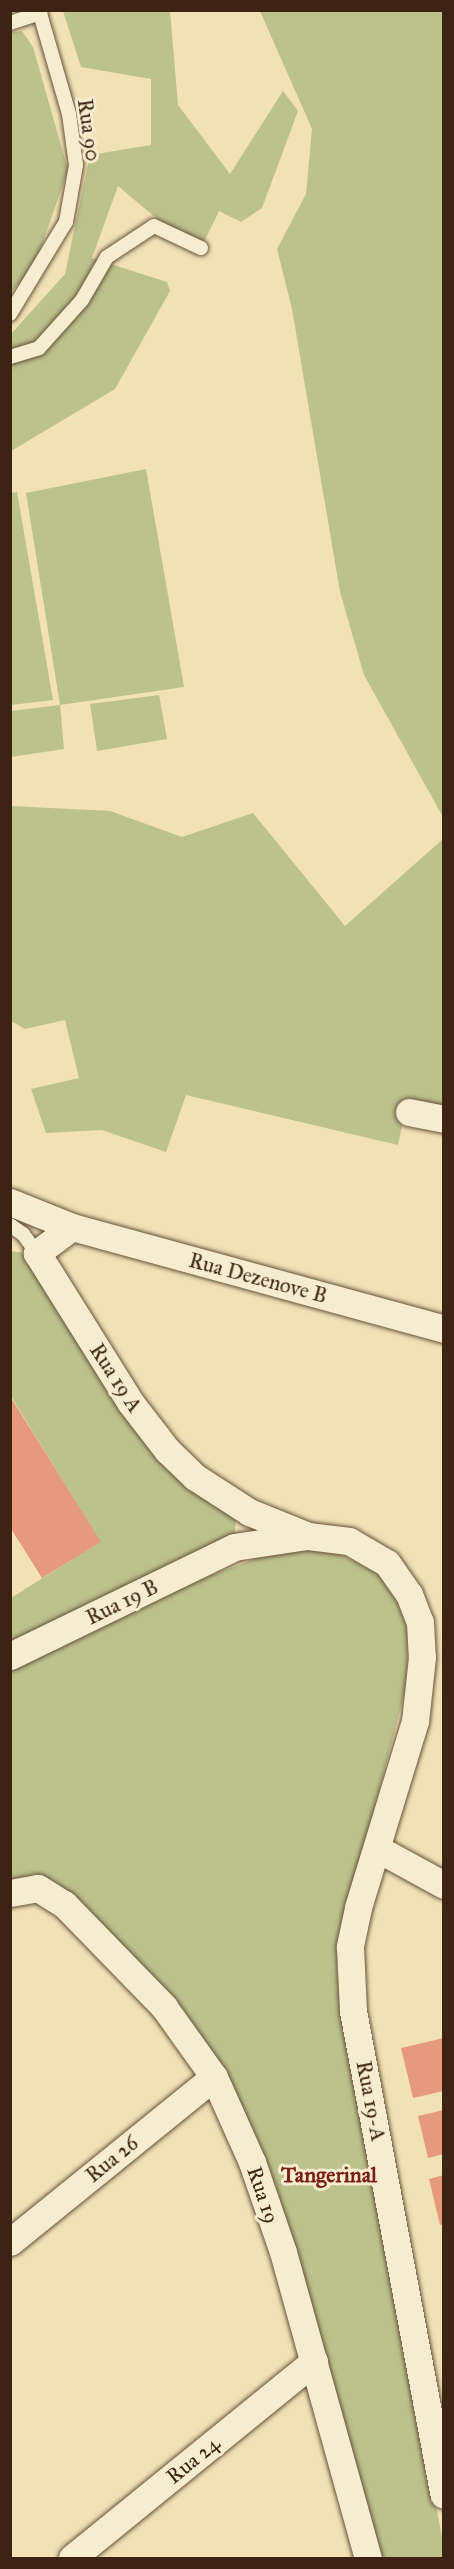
<!DOCTYPE html>
<html>
<head>
<meta charset="utf-8">
<style>
	body { margin:0 }
	#map { position:relative; width:454px; height:2569px; overflow:hidden; background:#f1e1b5; font-family:"IM FELL Great Primer",serif }
	div>[style] { position:absolute }
	[style*='--x'] { left:calc(var(--x)*1px); top:calc(var(--y)*1px); width:calc(var(--w)*1px); rotate:calc(var(--a)*1deg) }
	.green>* { inset:0; background:#bcc28c }
	.building>* { inset:0; background:#e59a80 }
	.roads { filter:drop-shadow(0 0 2px #69523c) drop-shadow(0 0 2px #69523c) }
	.lane>* { height:14px; margin:-7px; padding:0 7px; transform-origin:7px; border-radius:7px; background:#f6eccf }
	.street>* { height:27px; margin:-13.5px; padding:0 13.5px; transform-origin:13.5px; border-radius:13.5px; background:#f6eccf }
	span { translate:-50% -50%; white-space:nowrap; text-align:center; line-height:1.15; -webkit-text-stroke:6px #f6eccf; paint-order:stroke }
	.street-label { font-size:21px; color:#3c2313 }
	.neighbourhood-label { font-size:22px; color:#7a1f14; font-weight:700 }
	.frame { position:absolute; inset:0; border:12px solid #3c2313; pointer-events:none }
</style>
</head>
<body>
<div id="map">
	<div class="green">
		<div style="clip-path:polygon(63px 11px,170px 11px,178px 105px,230px 174px,283px 91px,298px 111px,262px 208px,241px 222px,219px 211px,201px 248px,162px 223px,118px 186px,92px 258px,167px 282px,170px 291px,115px 389px,11px 451px,11px 334px,65px 274px,90px 155px,151px 145px,151px 79px,81px 67px)"></div>
		<div style="clip-path:polygon(260px 11px,443px 11px,443px 817px,364px 675px,340px 592px,292px 309px,277px 249px,306px 194px,312px 129px)"></div>
		<div style="clip-path:polygon(22px 31px,33px 47px,68px 170px,35px 265px,11px 292px,11px 32px)"></div>
		<div style="clip-path:polygon(146px 469px,184px 687px,60px 705px,64px 749px,11px 757px,11px 711px,60px 705px,26px 493px)"></div>
		<div style="clip-path:polygon(17px 492px,53px 700px,11px 705px,10px 493px)"></div>
		<div style="clip-path:polygon(159px 695px,167px 739px,97px 751px,90px 704px)"></div>
		<div style="clip-path:polygon(10px 806px,110px 811px,182px 837px,253px 813px,345px 926px,443px 839px,443px 1106px,408px 1098px,398px 1145px,186px 1095px,166px 1152px,102px 1130px,46px 1133px,31px 1089px,79px 1078px,65px 1020px,25px 1029px,11px 1021px)"></div>
		<div style="clip-path:polygon(11px 1251px,24px 1253px,93px 1350px,232px 1511px,236px 1521px,234px 1539px,11px 1653px,11px 1598px,100px 1542px,11px 1396px)"></div>
		<div style="clip-path:polygon(303px 1546px,330px 1550px,373px 1571px,391px 1587px,407px 1627px,408px 1680px,338px 1948px,337px 1971px,354px 2085px,443px 2542px,443px 2558px,377px 2558px,260px 2161px,73px 1896px,54px 1881px,36px 1874px,11px 1879px,10px 1669px,196px 1581px,273px 1552px)"></div>
	</div>
	<div class="building">
		<div style="clip-path:polygon(10px 1396px,101px 1542px,42px 1578px,10px 1527px)"></div>
		<div style="clip-path:polygon(444px 2038px,444px 2091px,413px 2098px,401px 2048px)"></div>
		<div style="clip-path:polygon(444px 2110px,444px 2154px,428px 2158px,418px 2116px)"></div>
		<div style="clip-path:polygon(444px 2175px,444px 2224px,440px 2225px,429px 2179px)"></div>
	</div>
	<div class="roads">
		<div class="lane">
			<div style="--x:10;--y:23;--w:32;--a:-18"></div>
			<div style="--x:10;--y:314;--w:108;--a:-58.7"></div>
			<div style="--x:66;--y:222;--w:58;--a:-80"></div>
			<div style="--x:76;--y:165;--w:51;--a:-97.8"></div>
			<div style="--x:69;--y:114;--w:108;--a:-106.1"></div>
			<div style="--x:10;--y:357;--w:30;--a:-17"></div>
			<div style="--x:39;--y:348;--w:64;--a:-48.1"></div>
			<div style="--x:82;--y:300;--w:50;--a:-59.8"></div>
			<div style="--x:107;--y:257;--w:56;--a:-33.4"></div>
			<div style="--x:154;--y:226;--w:52;--a:25.1"></div>
			<div style="--x:10;--y:1225;--w:16;--a:35"></div>
			<div style="--x:23;--y:1234;--w:24;--a:54"></div>
		</div>
		<div class="street">
			<div style="--x:409;--y:1112;--w:36;--a:11"></div>
			<div style="--x:10;--y:1202;--w:67;--a:22"></div>
			<div style="--x:72;--y:1227;--w:386;--a:15.3"></div>
			<div style="--x:72;--y:1227;--w:44;--a:143.4"></div>
			<div style="--x:37;--y:1253;--w:176;--a:58"></div>
			<div style="--x:130;--y:1402;--w:61;--a:52.4"></div>
			<div style="--x:167;--y:1450;--w:39;--a:44"></div>
			<div style="--x:195;--y:1477;--w:64;--a:32.9"></div>
			<div style="--x:249;--y:1512;--w:64;--a:22.1"></div>
			<div style="--x:308;--y:1536;--w:41;--a:7"></div>
			<div style="--x:349;--y:1541;--w:44;--a:30.1"></div>
			<div style="--x:387;--y:1563;--w:38;--a:55"></div>
			<div style="--x:409;--y:1594;--w:30;--a:69"></div>
			<div style="--x:420;--y:1622;--w:35;--a:87"></div>
			<div style="--x:422;--y:1657;--w:64;--a:96.2"></div>
			<div style="--x:415;--y:1721;--w:195;--a:107"></div>
			<div style="--x:358;--y:1908;--w:40;--a:102"></div>
			<div style="--x:350;--y:1947;--w:64;--a:87.3"></div>
			<div style="--x:353;--y:2011;--w:492;--a:79.4"></div>
			<div style="--x:10;--y:1656;--w:249;--a:-25.9"></div>
			<div style="--x:234;--y:1547;--w:74;--a:-8.6"></div>
			<div style="--x:378;--y:1849;--w:75;--a:28.6"></div>
			<div style="--x:10;--y:1893;--w:28;--a:-10"></div>
			<div style="--x:38;--y:1888;--w:31;--a:32"></div>
			<div style="--x:64;--y:1904;--w:144;--a:45.8"></div>
			<div style="--x:164;--y:2007;--w:86;--a:54.5"></div>
			<div style="--x:214;--y:2077;--w:93;--a:65.9"></div>
			<div style="--x:252;--y:2162;--w:95;--a:71"></div>
			<div style="--x:283;--y:2252;--w:318;--a:74.5"></div>
			<div style="--x:10;--y:2242;--w:262;--a:-39"></div>
			<div style="--x:72;--y:2558;--w:312;--a:-39.1"></div>
		</div>
	</div>
	<div class="street-label">
		<span style="left:89px;top:130px;rotate:82deg">Rua 90</span>
		<span style="left:258px;top:1278px;rotate:15deg">Rua Dezenove B</span>
		<span style="left:116px;top:1378px;rotate:57deg">Rua 19 A</span>
		<span style="left:122px;top:1602px;rotate:-26deg">Rua 19 B</span>
		<span style="left:371px;top:2101px;rotate:79deg">Rua 19-A</span>
		<span style="left:112px;top:2159px;rotate:-39deg">Rua 26</span>
		<span style="left:263px;top:2195px;rotate:71deg">Rua 19</span>
		<span style="left:193px;top:2460px;rotate:-39deg">Rua 24</span>
	</div>
	<div class="neighbourhood-label">
		<span style="left:329px;top:2175px">Tangerinal</span>
	</div>
	<div class="frame"></div>
</div>
</body>
</html>
